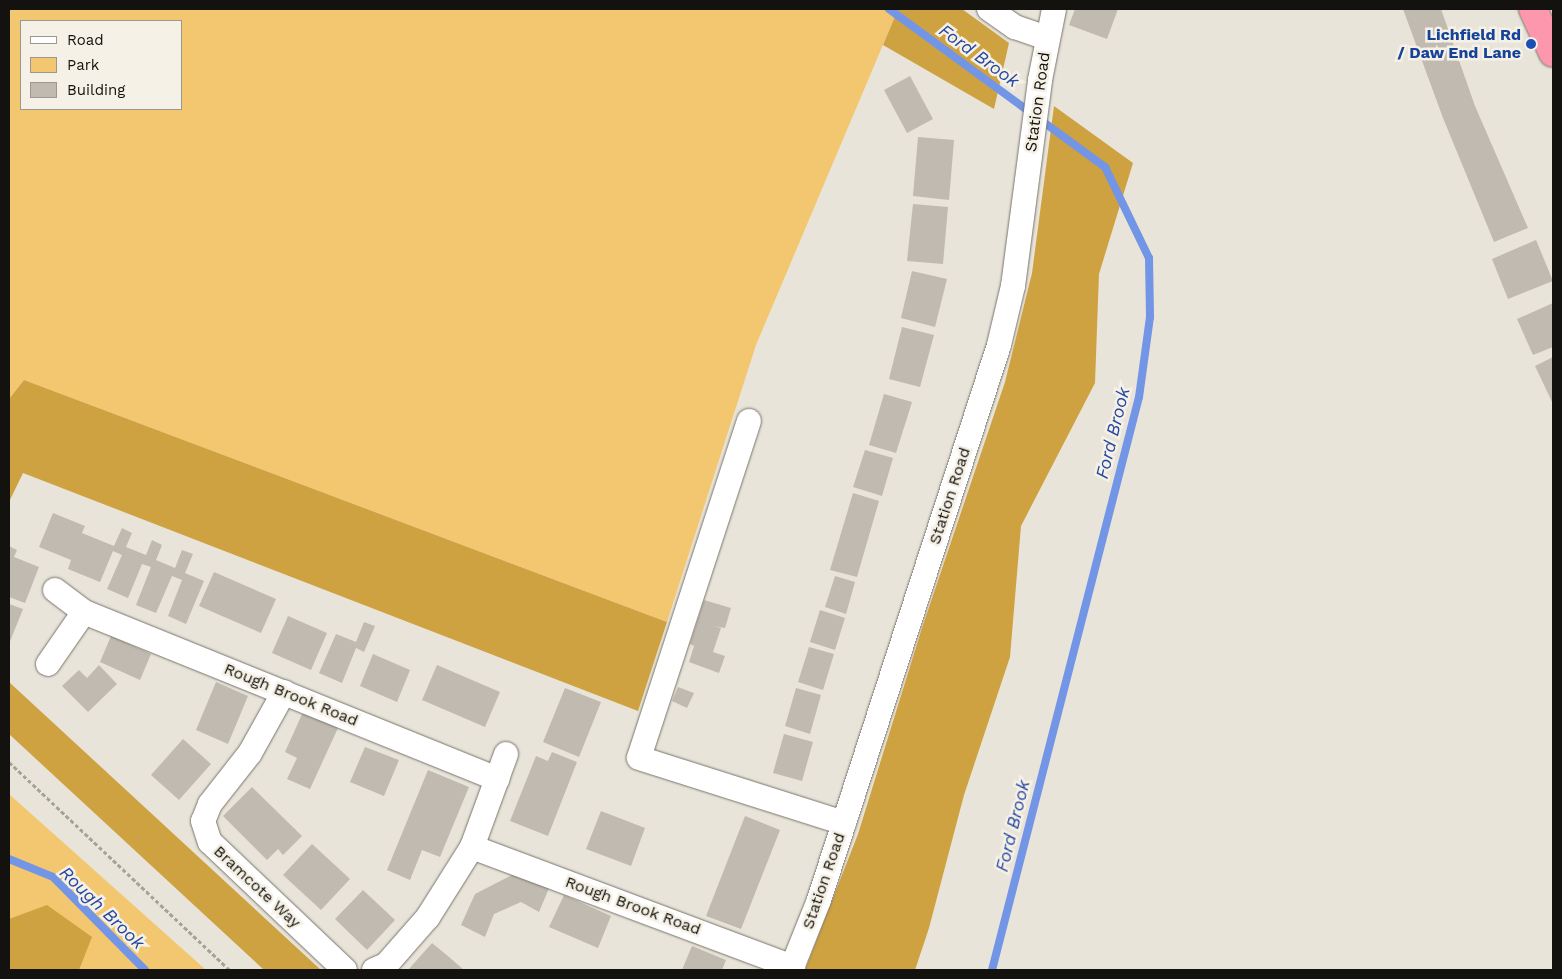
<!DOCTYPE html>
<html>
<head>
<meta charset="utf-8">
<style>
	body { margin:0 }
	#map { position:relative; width:1562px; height:979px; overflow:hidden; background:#e9e4d9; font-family:"Work Sans",sans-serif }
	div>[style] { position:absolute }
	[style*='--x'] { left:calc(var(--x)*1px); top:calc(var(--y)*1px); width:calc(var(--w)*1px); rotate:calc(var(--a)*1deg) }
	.green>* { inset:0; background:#f2c76f }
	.forest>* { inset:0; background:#cfa241 }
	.stream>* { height:8px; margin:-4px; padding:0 4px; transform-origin:4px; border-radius:4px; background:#7295e5 }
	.building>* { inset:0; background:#c0bab0 }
	.path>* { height:3px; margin-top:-1.5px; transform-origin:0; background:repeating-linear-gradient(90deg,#a6a299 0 4px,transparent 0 6.5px) }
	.roads { filter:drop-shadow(0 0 1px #79746b) drop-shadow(0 0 1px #79746b) }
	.minor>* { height:24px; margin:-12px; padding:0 12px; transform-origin:12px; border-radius:12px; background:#fff }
	.highway>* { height:28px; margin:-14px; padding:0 14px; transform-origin:14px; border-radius:14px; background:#fd97ae }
	.dots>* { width:14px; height:14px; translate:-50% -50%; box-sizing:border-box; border:2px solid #f6f1e6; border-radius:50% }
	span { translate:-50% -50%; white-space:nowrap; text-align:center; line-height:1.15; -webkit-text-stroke:5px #f6f1e6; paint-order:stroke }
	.transit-label { font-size:16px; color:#164399; font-weight:700 }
	.right { translate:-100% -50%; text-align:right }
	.street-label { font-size:16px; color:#14120e }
	.water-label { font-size:18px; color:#2447a3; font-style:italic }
	.frame { position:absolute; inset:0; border:10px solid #14120e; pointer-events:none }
	.legend { position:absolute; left:20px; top:20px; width:162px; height:90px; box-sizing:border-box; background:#f6f1e6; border:1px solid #9c9890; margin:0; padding:6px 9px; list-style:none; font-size:15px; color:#14120e }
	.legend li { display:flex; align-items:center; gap:10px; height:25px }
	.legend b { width:25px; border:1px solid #9c9890 }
</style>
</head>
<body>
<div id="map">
	<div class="green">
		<div style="clip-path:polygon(evenodd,9px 9px,889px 9px,896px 14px,756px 345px,667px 622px,24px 380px,9px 399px,9px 9px,21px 21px,181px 21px,181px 109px,21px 109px,21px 21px)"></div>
		<div style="clip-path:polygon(9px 794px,206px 970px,9px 970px)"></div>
	</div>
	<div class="forest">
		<div style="clip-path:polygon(889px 9px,962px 9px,1009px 43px,994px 109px,883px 45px,896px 14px)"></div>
		<div style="clip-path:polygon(1054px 106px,1133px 163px,1099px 274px,1095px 383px,1021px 526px,1010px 657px,964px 795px,929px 928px,915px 970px,805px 970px,858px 834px,922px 628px,1005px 382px,1032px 273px)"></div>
		<div style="clip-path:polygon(24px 380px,667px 622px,638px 711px,23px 473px,9px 502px,9px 399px)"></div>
		<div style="clip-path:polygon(9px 682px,321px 970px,264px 970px,9px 734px)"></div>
		<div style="clip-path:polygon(47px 905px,92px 937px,79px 970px,9px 970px,9px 919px)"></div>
	</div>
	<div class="stream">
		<div style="--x:889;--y:9;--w:268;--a:36.2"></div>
		<div style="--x:1105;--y:167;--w:101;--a:64.2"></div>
		<div style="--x:1149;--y:258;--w:59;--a:89"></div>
		<div style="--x:1150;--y:317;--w:81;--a:97.8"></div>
		<div style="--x:1139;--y:397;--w:592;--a:104.39"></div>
		<div style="--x:9;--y:859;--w:48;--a:22.2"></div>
		<div style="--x:53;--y:877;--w:131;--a:45.3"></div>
	</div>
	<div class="building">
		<div style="clip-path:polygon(1075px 9px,1118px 9px,1107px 39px,1069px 25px)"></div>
		<div style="clip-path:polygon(1403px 9px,1441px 9px,1475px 106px,1528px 228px,1494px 242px,1443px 118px)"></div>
		<div style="clip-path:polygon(910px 76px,933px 119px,907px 133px,884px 90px)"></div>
		<div style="clip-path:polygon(918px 137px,954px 140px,949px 200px,913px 196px)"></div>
		<div style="clip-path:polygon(913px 204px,948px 207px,943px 264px,907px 261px)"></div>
		<div style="clip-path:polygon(1536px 240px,1553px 281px,1508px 299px,1492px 259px)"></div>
		<div style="clip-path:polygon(912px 271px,947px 279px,935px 327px,901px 318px)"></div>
		<div style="clip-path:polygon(1553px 303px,1553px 347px,1533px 355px,1517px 319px)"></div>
		<div style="clip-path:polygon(902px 327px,934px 335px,920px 387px,889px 379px)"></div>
		<div style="clip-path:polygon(1553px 357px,1553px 404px,1535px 366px)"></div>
		<div style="clip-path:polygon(884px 394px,912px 402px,896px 453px,869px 445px)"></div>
		<div style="clip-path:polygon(865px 450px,893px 458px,882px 496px,853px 487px)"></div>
		<div style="clip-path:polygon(853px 493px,879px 501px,857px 577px,830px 570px)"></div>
		<div style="clip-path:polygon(53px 513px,85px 526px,82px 533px,114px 546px,122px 528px,132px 533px,126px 547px,146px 555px,152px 540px,162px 545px,156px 560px,175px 568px,182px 550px,193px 554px,185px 573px,204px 581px,186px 624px,168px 616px,182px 580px,172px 576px,156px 613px,136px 605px,151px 567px,142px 564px,128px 598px,107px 589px,122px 555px,113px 551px,100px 582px,68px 569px,71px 560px,39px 547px)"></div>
		<div style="clip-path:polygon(9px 546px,17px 550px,14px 557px,39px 567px,25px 603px,9px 597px)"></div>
		<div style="clip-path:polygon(214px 572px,276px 599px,261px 633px,199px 606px)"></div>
		<div style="clip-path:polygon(835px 576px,855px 582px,846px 614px,825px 607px)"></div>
		<div style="clip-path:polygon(704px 600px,731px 608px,725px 628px,714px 626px,721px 628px,713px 652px,725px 656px,719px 673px,689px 662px,694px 646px,690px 644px)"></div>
		<div style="clip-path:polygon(9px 604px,23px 609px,9px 644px)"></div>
		<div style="clip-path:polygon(820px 610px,845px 618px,835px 650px,810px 642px)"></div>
		<div style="clip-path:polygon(288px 616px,327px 633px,311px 670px,272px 653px)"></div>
		<div style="clip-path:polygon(364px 622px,375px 626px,364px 652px,356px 648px,342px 683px,319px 673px,336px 634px,356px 642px)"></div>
		<div style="clip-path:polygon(111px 636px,151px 654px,140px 680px,100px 662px)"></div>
		<div style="clip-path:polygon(809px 647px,834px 654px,823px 690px,798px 682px)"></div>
		<div style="clip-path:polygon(373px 654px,410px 670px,397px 702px,360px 686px)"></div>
		<div style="clip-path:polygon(99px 665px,117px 684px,88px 712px,62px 686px,79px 670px,87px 678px)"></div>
		<div style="clip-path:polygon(437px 665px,500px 692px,485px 727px,422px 700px)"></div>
		<div style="clip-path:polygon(216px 682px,248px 696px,228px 744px,196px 730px)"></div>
		<div style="clip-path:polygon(678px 687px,694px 693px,687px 708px,672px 701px)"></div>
		<div style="clip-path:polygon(565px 688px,601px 702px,579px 757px,543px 742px)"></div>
		<div style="clip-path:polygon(796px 688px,821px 695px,810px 734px,785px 726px)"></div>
		<div style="clip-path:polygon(303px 712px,338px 728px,310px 789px,287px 779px,297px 758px,285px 752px)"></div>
		<div style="clip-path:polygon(784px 734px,813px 742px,802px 781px,773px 773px)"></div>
		<div style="clip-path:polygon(183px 739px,211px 764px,179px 800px,151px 775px)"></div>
		<div style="clip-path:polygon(365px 747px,399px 760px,384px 796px,350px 782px)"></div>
		<div style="clip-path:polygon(552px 752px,577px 762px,548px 836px,510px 821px,536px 756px,548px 761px)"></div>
		<div style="clip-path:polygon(428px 770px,469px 787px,440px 857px,422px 850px,410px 880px,387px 870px)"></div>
		<div style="clip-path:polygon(252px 787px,302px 836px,283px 855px,278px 849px,267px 860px,223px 816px)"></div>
		<div style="clip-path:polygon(601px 811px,645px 828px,631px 866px,586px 849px)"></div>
		<div style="clip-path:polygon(745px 816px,780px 830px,741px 929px,706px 916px)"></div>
		<div style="clip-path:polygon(312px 844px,350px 879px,321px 910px,283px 875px)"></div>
		<div style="clip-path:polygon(514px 874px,550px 886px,539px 912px,521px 902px,494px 914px,485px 937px,461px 925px,475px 894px)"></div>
		<div style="clip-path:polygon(363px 890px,395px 920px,367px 950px,335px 919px)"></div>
		<div style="clip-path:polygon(564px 895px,611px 916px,598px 948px,549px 927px)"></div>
		<div style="clip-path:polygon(432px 943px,449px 957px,464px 970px,408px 970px)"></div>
		<div style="clip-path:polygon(692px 946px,726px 960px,722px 970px,682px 970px)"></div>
	</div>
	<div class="path">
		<div style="--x:9;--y:762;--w:303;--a:43.3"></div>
	</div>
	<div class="roads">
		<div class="minor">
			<div style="--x:989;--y:9;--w:32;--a:35"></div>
			<div style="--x:1015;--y:27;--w:34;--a:19"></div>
			<div style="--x:749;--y:421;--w:354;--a:108.1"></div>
			<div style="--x:639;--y:758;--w:215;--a:17.6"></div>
			<div style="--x:55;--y:590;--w:36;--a:37"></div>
			<div style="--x:84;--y:612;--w:446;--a:22"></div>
			<div style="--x:48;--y:664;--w:63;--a:-55.3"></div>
			<div style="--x:284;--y:692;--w:70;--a:119.1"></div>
			<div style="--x:250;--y:753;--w:65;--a:128.1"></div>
			<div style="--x:210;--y:804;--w:18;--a:112"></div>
			<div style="--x:203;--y:821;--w:22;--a:72"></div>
			<div style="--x:210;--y:842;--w:186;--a:43.5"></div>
			<div style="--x:472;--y:847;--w:343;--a:20.5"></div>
			<div style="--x:374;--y:970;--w:13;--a:-23"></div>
			<div style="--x:386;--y:965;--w:64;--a:-48.8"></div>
			<div style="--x:428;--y:917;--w:83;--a:-57.8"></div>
			<div style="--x:472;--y:847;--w:99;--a:-69.9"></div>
			<div style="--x:791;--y:970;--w:75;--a:-68.2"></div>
			<div style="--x:819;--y:900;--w:583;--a:-72.03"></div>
			<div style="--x:999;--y:345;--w:61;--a:-76.7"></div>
			<div style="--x:1013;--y:286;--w:208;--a:-82.5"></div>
			<div style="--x:1040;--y:80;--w:72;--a:-78.8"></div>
		</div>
		<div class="highway">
			<div style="--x:1533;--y:9;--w:48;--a:65.6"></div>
		</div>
	</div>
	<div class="dots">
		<div style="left:1531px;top:44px;background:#1a4fb4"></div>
	</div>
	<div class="transit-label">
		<span class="right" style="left:1521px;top:44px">Lichfield Rd<br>/ Daw End Lane</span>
	</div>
	<div class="street-label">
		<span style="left:1038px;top:102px;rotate:-82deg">Station Road</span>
		<span style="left:950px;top:496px;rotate:-72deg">Station Road</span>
		<span style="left:291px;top:695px;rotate:22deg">Rough Brook Road</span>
		<span style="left:824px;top:881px;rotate:-71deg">Station Road</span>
		<span style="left:257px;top:887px;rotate:43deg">Bramcote Way</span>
		<span style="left:633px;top:906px;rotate:20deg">Rough Brook Road</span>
	</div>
	<div class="water-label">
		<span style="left:979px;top:56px;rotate:36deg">Ford Brook</span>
		<span style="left:1113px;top:433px;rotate:-76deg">Ford Brook</span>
		<span style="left:1013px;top:826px;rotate:-76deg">Ford Brook</span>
		<span style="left:102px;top:908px;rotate:44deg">Rough Brook</span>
	</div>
	<div class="frame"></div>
	<ul class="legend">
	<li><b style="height:6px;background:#fff"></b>Road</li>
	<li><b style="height:14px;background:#f2c76f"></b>Park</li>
	<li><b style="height:14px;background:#c0bab0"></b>Building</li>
	</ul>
</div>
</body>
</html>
